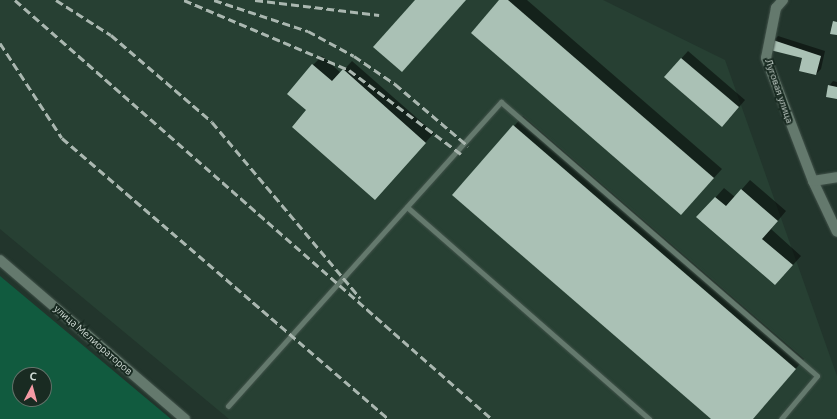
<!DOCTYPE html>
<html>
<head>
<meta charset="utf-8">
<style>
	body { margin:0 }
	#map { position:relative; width:837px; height:419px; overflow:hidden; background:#22352c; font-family:Ubuntu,sans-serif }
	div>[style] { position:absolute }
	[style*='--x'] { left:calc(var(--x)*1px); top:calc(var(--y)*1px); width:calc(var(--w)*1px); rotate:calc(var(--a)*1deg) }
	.built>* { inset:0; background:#274033 }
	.green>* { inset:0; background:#115b3f }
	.shadow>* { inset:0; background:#0007 }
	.building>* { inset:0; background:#aac1b5 }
	.roads { filter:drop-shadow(0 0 1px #43534b) drop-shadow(0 0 1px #43534b) }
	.lane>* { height:5px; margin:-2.5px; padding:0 2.5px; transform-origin:2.5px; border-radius:2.5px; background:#64796d }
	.street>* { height:10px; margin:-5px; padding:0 5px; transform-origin:5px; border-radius:5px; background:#64796d }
	.rail>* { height:3px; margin-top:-1.5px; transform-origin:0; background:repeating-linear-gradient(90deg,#aab7b0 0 8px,transparent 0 12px) }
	span { translate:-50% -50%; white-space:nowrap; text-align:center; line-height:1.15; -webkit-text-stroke:4px #192b22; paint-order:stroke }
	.street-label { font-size:10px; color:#d4dfd9 }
	.north { position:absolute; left:12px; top:367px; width:40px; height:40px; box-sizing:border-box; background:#192b22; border:1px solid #64736b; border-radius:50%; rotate:6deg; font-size:11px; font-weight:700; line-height:16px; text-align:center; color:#d4dfd9 }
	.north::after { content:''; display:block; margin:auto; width:14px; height:18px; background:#f49aa5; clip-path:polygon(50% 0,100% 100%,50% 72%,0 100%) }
</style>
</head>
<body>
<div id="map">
	<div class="built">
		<div style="clip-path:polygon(0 0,603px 0,725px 60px,837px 376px,837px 419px,229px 419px,0 229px)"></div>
	</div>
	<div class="green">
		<div style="clip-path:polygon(evenodd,0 276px,171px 419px,0 419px,0 276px,20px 375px,44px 375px,44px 399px,20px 399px,20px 375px)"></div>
	</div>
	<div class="shadow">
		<div style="clip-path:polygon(501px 0,527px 0,722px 169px,681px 214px)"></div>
		<div style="clip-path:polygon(778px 36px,825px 51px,821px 69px,816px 74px,803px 57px,774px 40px)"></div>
		<div style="clip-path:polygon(688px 51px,745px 100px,729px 119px,665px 77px)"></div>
		<div style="clip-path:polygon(322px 56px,341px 73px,352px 61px,434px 133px,375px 199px,307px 110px,313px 65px)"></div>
		<div style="clip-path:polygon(833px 81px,837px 82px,837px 98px,829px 86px)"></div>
		<div style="clip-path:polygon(523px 116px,804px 359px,753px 419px,712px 419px,453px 195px)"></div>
		<div style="clip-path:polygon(750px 180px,786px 211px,771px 229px,801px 256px,784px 275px,698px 217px,724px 188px,735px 197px)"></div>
	</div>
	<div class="building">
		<div style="clip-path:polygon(415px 0,466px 0,402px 72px,373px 47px)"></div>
		<div style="clip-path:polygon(499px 0,508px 0,714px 178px,681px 215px,471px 33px)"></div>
		<div style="clip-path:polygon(833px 21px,837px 22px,837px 35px,830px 34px)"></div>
		<div style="clip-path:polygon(773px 40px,821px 56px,816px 75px,799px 71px,802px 58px,770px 50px)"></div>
		<div style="clip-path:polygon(681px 58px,739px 107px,722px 127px,664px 77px)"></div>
		<div style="clip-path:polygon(312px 64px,332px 81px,343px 69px,426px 143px,375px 200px,292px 127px,306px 110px,287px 94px)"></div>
		<div style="clip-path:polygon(828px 85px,837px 87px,837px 99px,826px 97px)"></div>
		<div style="clip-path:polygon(513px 125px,796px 369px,753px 419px,711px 419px,452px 195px)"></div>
		<div style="clip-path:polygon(741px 189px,778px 221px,762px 239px,793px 265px,775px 285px,696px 217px,715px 197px,726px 206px)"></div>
	</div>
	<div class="roads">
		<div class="lane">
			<div style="--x:407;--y:207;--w:322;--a:41.2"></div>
			<div style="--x:228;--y:406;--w:409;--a:-48.1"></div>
			<div style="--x:501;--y:102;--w:418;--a:40.9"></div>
			<div style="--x:817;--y:376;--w:56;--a:129.9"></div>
		</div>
		<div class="street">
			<div style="--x:783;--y:0;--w:11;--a:131"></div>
			<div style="--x:776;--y:8;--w:51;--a:101.3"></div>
			<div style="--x:766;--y:58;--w:132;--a:69.1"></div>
			<div style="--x:813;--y:181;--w:56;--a:64.8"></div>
			<div style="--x:813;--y:181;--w:24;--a:-9"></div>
			<div style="--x:0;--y:260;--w:244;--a:40.7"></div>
		</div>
	</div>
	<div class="rail">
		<div style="--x:15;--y:0;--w:635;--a:41.3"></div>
		<div style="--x:56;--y:0;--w:65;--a:32.5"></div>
		<div style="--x:111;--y:35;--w:133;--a:40.7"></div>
		<div style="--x:212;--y:122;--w:230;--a:49.9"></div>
		<div style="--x:184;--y:0;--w:179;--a:23"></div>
		<div style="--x:349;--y:70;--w:140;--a:36.9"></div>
		<div style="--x:214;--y:0;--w:99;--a:18.3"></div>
		<div style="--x:308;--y:31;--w:52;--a:28.5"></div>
		<div style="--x:354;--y:56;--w:50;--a:34.3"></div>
		<div style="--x:395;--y:84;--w:96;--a:40.3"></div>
		<div style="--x:255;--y:0;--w:125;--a:6.9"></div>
		<div style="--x:0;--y:43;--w:113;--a:56.9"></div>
		<div style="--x:62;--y:138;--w:431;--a:40.7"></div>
	</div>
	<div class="street-label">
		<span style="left:779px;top:91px;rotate:71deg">Луговая улица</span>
		<span style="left:93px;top:340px;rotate:41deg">улица Мелиораторов</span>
	</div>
	<div class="north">С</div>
</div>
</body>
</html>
